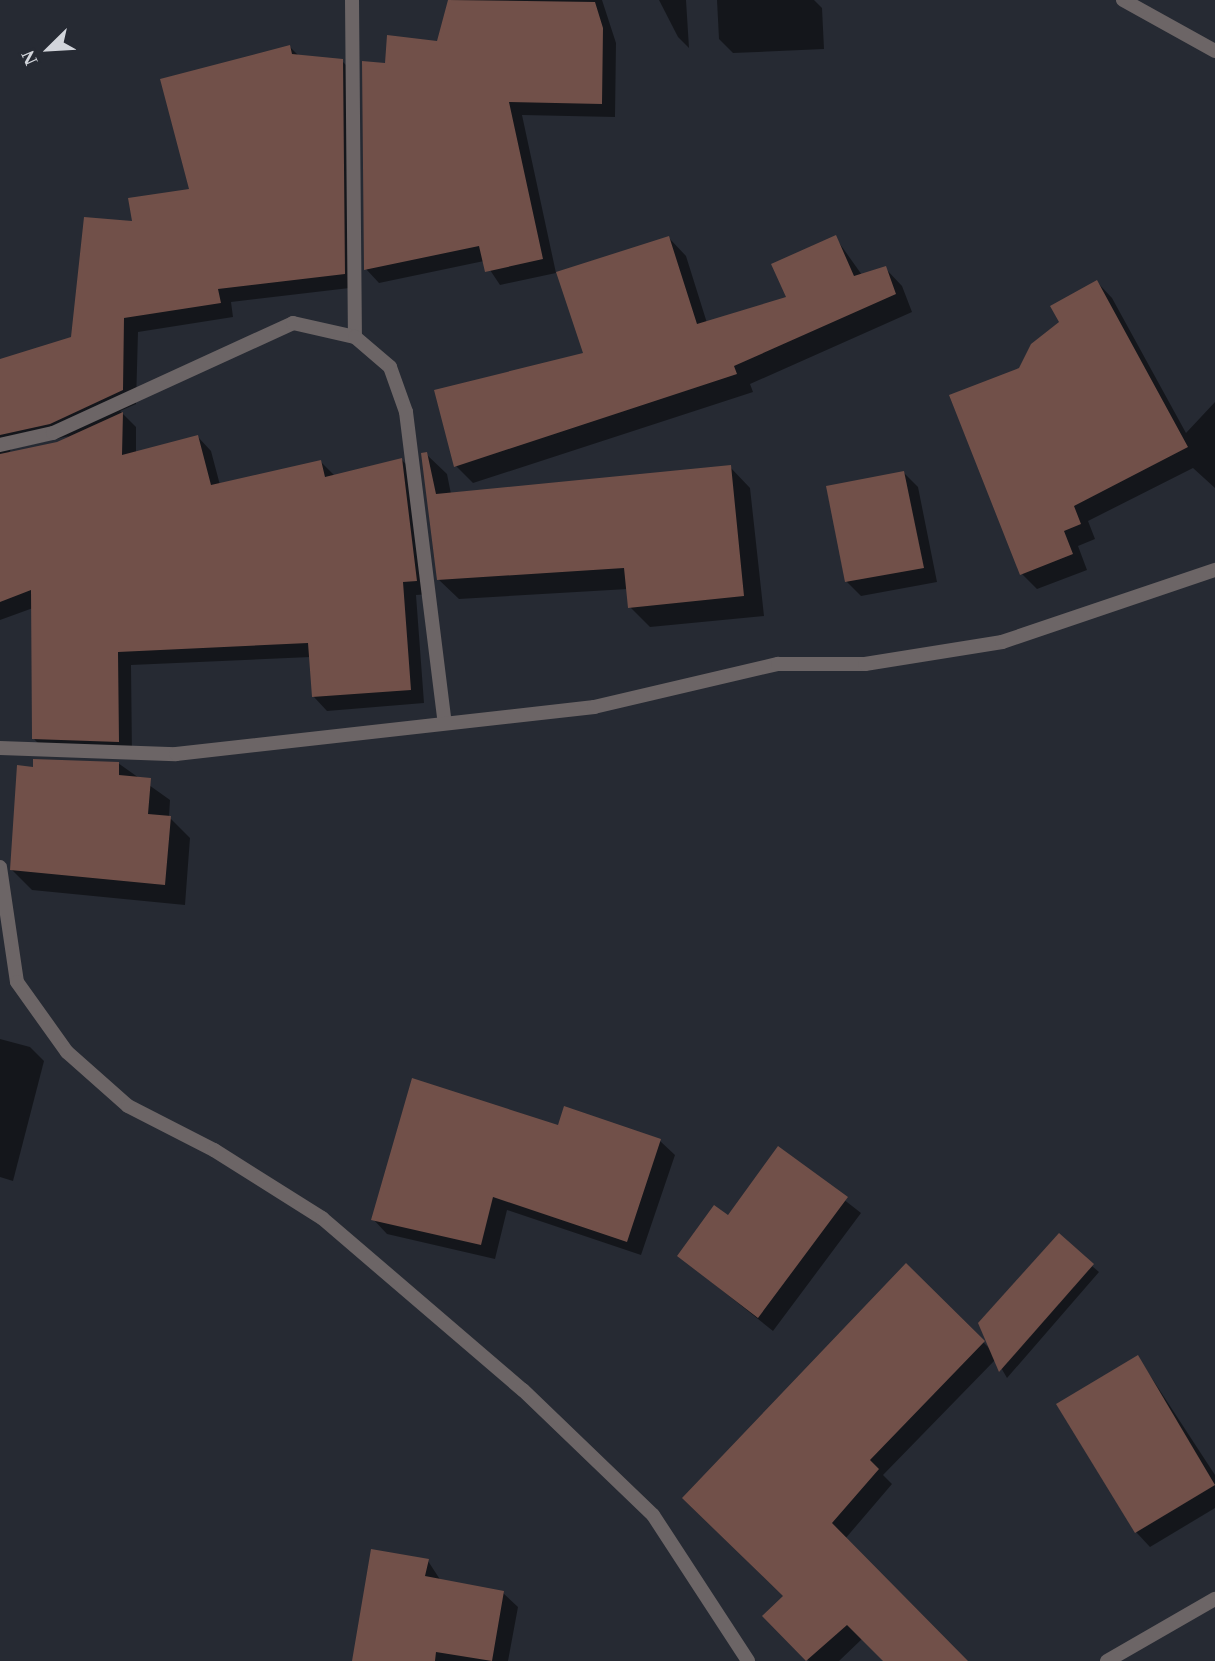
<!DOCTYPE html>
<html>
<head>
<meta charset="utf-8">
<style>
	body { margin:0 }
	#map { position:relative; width:1215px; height:1661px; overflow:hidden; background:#262a33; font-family:Georgia,serif }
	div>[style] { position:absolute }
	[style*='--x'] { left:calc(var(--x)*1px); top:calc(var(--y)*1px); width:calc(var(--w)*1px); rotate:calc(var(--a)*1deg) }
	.shadow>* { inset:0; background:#0007 }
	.building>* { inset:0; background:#715049 }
	.minor>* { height:14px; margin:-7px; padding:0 7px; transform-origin:7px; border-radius:7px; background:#6c6566 }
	span { translate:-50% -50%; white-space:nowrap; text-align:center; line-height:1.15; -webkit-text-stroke:6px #262a33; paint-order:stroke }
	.north { position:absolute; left:14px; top:14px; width:70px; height:70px; -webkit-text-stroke:5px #262a33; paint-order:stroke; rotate:246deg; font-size:19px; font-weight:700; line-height:28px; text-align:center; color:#d2d5db }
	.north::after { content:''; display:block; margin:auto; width:24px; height:32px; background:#d2d5db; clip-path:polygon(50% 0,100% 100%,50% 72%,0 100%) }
</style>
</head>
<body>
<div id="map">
	<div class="shadow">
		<div style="clip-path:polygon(450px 0,602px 0,616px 43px,615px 117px,522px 115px,556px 273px,500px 285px,484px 261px,379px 283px,366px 269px,386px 65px,439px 43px)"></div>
		<div style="clip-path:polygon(659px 0,686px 0,689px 48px,678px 37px)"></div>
		<div style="clip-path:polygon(717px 0,814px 0,822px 8px,824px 49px,733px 53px,719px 39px)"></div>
		<div style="clip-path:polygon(evenodd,290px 47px,299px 56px,342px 61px,356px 75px,358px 287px,231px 302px,233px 317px,138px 332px,136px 404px,120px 411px,136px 427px,136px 453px,198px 437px,211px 451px,220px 485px,321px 462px,335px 476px,402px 460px,415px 474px,430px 594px,416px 595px,424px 703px,327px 711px,314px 697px,311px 657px,131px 665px,132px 756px,48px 753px,34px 739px,33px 608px,0 620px,0 361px,73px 339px,134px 223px,191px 190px,290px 47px,69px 436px,56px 444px,8px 455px,11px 449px,69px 436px)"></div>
		<div style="clip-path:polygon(835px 237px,862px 275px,885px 268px,902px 286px,912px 312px,750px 384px,753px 392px,473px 483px,456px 466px,585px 354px,669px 238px,686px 256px,707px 323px,789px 298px)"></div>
		<div style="clip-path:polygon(1097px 282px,1112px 298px,1186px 433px,1215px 402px,1215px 488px,1193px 468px,1088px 521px,1095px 539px,1078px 546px,1087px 570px,1037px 589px,1022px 574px,1021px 369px)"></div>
		<div style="clip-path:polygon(426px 454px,447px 474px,451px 494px,730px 467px,750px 488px,764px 616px,650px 627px,630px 607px,628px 589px,459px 599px,438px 579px)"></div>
		<div style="clip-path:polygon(904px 473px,918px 487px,937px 582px,861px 596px,847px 582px)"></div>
		<div style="clip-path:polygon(118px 763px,170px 800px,169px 817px,190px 838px,185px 905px,32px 890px,12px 870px)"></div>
		<div style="clip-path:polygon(0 1039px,30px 1047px,44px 1061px,13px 1181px,0 1177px)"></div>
		<div style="clip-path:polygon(660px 1141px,675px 1155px,641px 1255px,507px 1210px,495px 1259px,387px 1234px,373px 1219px)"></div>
		<div style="clip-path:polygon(779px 1149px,861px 1213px,773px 1331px,679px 1256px,729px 1218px)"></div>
		<div style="clip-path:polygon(906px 1265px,992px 1351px,1092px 1266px,1099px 1272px,1007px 1378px,996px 1359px,883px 1475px,892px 1484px,845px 1539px,966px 1661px,885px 1661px,863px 1638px,839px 1661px,809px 1661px,765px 1616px,785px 1596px)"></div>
		<div style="clip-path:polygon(1138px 1357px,1215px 1475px,1215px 1508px,1150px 1547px,1136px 1532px)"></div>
		<div style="clip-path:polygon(428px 1561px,441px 1581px,503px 1593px,518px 1607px,508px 1661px,354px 1661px)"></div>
	</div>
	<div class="building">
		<div style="clip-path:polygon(448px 0,595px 2px,603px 28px,602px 104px,509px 102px,543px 259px,485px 272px,479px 246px,364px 270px,362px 61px,385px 63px,387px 35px,437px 41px)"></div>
		<div style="clip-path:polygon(290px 45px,292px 54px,343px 59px,345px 274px,218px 289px,221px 303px,124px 318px,123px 390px,50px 424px,0 435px,0 359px,71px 337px,84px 217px,132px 221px,128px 198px,189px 189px,160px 79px)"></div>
		<div style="clip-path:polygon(836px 235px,854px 276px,886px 266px,896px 294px,734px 366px,737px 374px,454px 467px,434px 390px,583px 353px,556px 272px,669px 236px,697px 324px,786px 297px,771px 264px)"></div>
		<div style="clip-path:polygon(1097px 280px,1188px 447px,1074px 506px,1081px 524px,1064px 531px,1073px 554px,1020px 575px,949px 395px,1019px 368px,1031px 344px,1059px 322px,1050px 306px)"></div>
		<div style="clip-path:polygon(123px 412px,122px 455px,198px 435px,211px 485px,321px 460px,325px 477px,402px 458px,417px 581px,403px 582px,411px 690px,312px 697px,308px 643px,118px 652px,119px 742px,32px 739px,31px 590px,0 602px,0 454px,57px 442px)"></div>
		<div style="clip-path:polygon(427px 452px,436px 494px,731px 465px,744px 596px,628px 608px,624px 568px,437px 580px,421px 453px)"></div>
		<div style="clip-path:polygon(904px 471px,924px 568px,845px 582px,826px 486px)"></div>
		<div style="clip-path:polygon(33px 759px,119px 762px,119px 775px,151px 778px,148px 814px,171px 816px,165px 885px,10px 870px,17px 765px,33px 767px)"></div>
		<div style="clip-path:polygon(412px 1078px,558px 1125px,564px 1106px,661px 1139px,627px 1242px,493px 1197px,481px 1245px,371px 1220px)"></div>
		<div style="clip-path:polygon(778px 1146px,848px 1197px,758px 1318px,677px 1256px,714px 1205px,728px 1215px)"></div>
		<div style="clip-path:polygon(1059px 1233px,1094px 1264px,999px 1372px,978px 1323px)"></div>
		<div style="clip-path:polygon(906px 1263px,985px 1341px,870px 1460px,879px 1469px,832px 1523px,968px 1661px,883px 1661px,847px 1625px,806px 1661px,762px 1616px,783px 1596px,682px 1498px)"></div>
		<div style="clip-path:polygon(1138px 1355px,1215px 1485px,1135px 1533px,1056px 1404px)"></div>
		<div style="clip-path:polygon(371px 1549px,429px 1559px,425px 1576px,504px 1591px,492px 1661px,436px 1652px,435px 1661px,352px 1661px)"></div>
	</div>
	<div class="minor">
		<div style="--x:352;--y:0;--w:337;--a:89.5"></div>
		<div style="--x:1123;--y:0;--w:105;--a:29"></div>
		<div style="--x:0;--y:445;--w:54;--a:-12.8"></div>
		<div style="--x:53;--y:433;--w:264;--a:-24.6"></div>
		<div style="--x:293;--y:323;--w:64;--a:12.7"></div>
		<div style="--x:355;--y:337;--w:46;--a:40.6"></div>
		<div style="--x:390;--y:367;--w:48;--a:70.4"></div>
		<div style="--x:406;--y:412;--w:313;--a:82.9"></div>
		<div style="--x:0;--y:748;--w:176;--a:2"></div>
		<div style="--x:176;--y:754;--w:421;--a:-6.4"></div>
		<div style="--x:594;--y:707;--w:189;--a:-13.2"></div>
		<div style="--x:778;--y:664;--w:87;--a:0"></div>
		<div style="--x:865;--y:664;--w:139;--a:-9.1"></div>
		<div style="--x:1002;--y:642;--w:225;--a:-18.7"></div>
		<div style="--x:0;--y:867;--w:116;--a:81.6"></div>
		<div style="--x:17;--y:982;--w:86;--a:54.5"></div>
		<div style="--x:67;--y:1052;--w:81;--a:41.5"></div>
		<div style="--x:128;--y:1106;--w:97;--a:27.1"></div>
		<div style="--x:214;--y:1150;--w:128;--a:32.2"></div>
		<div style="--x:322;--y:1218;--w:265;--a:40.6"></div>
		<div style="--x:523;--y:1390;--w:180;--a:43.9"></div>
		<div style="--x:653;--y:1515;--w:174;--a:56.9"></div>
		<div style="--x:1107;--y:1661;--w:125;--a:-29.9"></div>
	</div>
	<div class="north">N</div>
</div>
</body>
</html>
